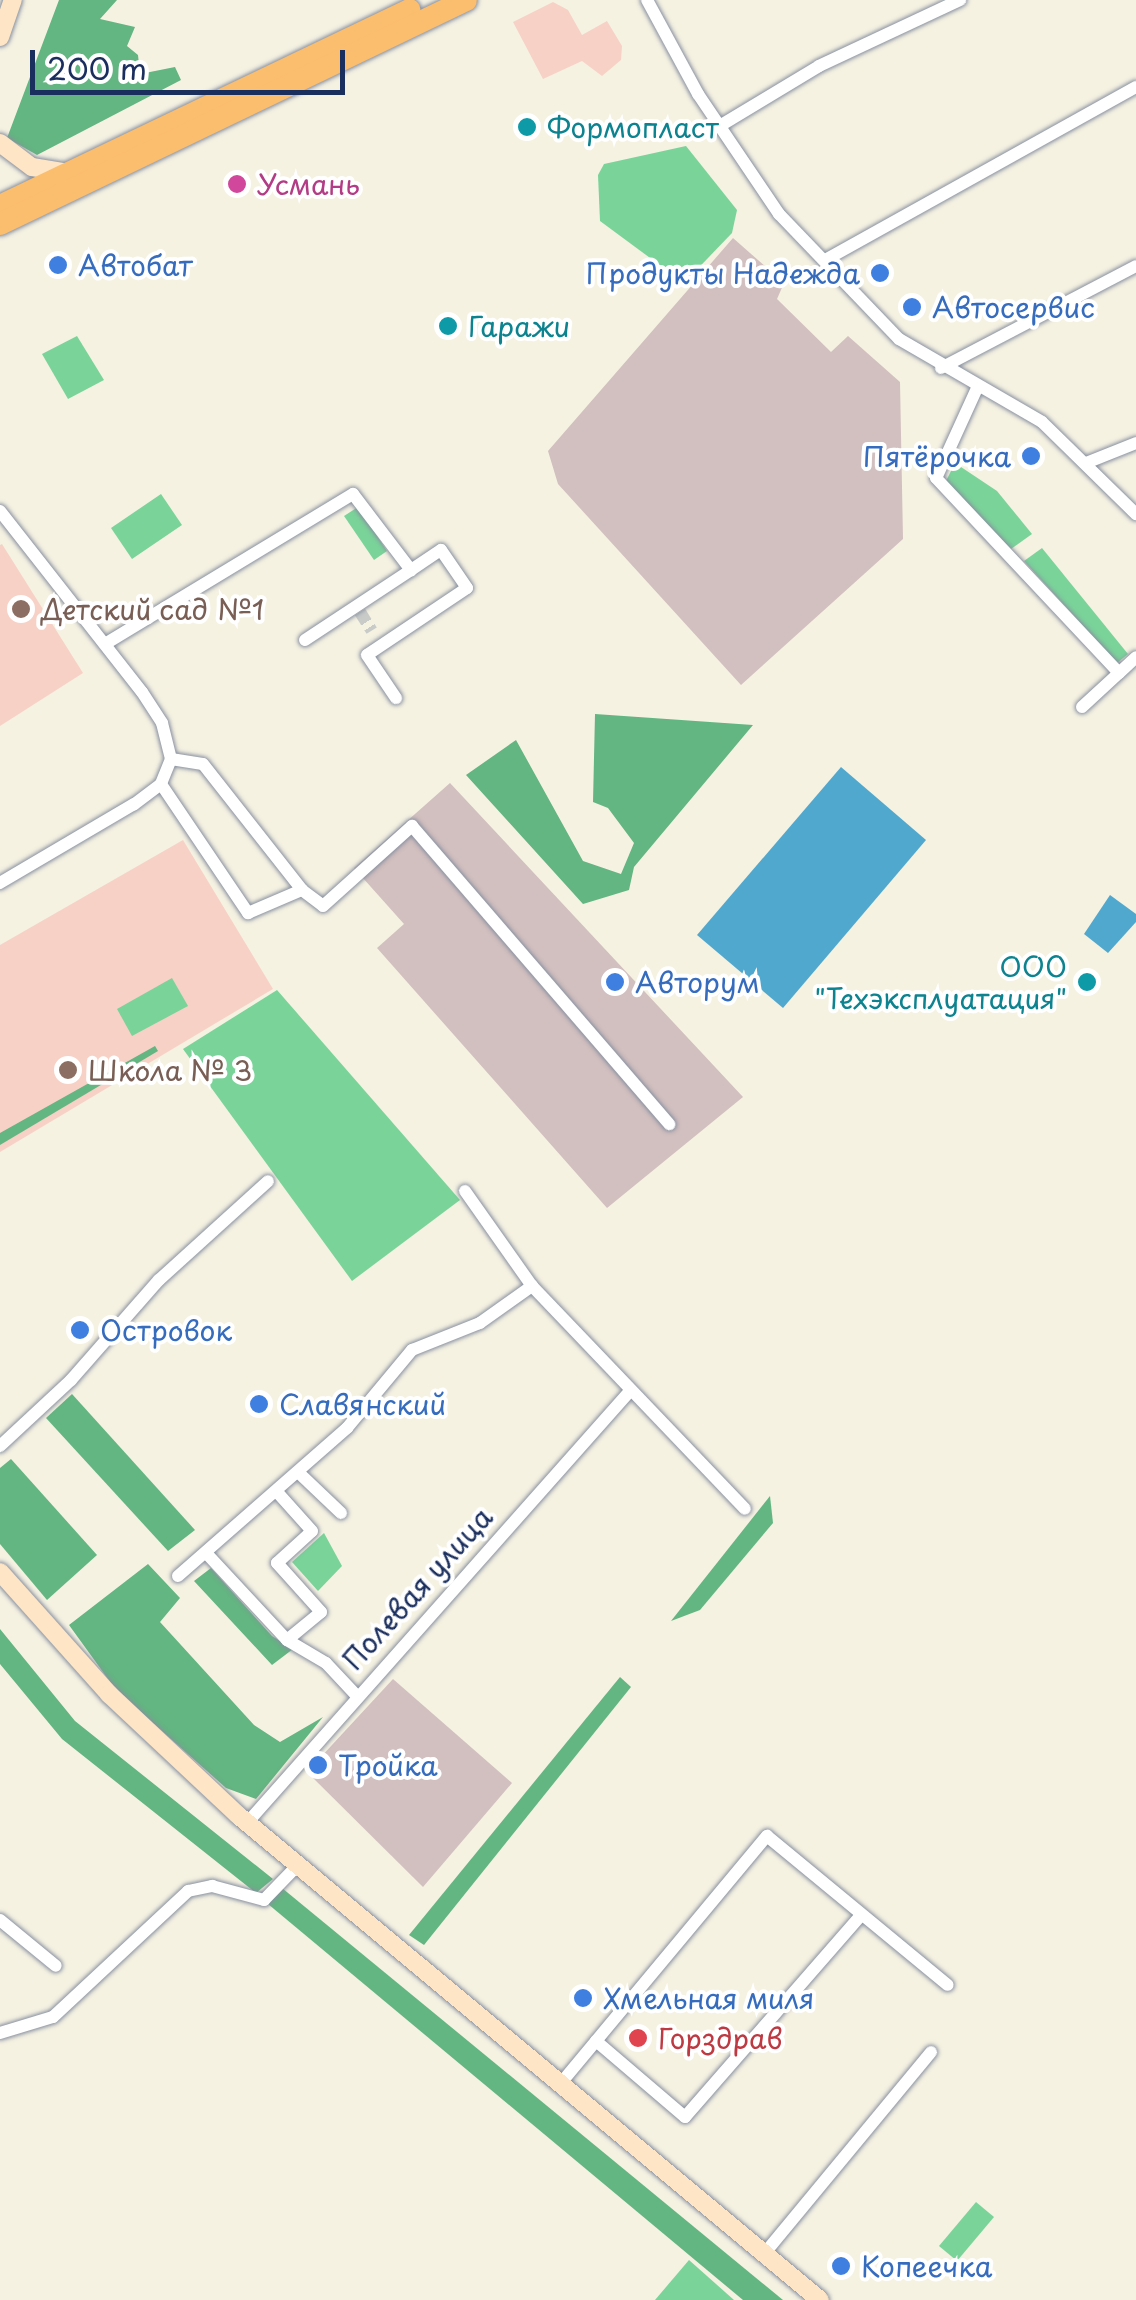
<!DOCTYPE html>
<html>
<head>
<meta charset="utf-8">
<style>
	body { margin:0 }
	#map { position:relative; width:1136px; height:2300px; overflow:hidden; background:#f5f2e2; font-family:"Playpen Sans",sans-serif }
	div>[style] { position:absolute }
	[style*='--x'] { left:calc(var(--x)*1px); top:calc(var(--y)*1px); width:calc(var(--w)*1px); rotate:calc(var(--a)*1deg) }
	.built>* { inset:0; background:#f7d1c6 }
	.industrial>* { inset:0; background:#d2bfbf }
	.green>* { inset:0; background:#7ad399 }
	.forest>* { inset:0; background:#63b581 }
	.water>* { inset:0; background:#51a8ce }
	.street-tunnel>* { height:12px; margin-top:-6px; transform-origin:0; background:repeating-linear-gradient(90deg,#c9cbc8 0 12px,transparent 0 18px) }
	.roads { filter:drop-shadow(0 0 2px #8890a0) drop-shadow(0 0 2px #8890a0) }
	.street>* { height:12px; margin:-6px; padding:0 6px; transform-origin:6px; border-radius:6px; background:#fff }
	.secondary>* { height:18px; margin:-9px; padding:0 9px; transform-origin:9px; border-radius:9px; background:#fde5c5 }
	.highway>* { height:22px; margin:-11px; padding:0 11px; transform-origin:11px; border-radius:11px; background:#fbbd6e }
	.dots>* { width:28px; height:28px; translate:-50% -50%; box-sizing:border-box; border:5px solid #fff; border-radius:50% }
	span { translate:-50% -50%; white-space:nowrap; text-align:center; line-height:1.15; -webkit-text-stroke:8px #fff; paint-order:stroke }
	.culture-label { font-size:28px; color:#0d838f }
	.left { translate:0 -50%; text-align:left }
	.right { translate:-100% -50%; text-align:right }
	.hotel-label { font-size:28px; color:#b23c85 }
	.shop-label { font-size:28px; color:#366cbe }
	.education-label { font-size:28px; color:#785e54 }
	.street-label { font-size:28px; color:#1b2f5e }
	.health-label { font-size:28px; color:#be3a42 }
	.scale { position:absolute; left:30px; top:50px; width:315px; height:45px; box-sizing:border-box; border:5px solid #1b2f5e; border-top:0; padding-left:12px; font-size:30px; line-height:35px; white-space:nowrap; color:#1b2f5e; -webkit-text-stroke:8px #fff; paint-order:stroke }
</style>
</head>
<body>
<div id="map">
	<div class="built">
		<div style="clip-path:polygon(553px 2px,568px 10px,582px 35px,607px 21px,622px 46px,621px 60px,602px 76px,582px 61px,543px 79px,513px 22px)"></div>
		<div style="clip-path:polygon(2px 544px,83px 673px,0 726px,0 545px)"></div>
		<div style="clip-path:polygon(183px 840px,273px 989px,0 1152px,0 945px)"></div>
	</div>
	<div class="industrial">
		<div style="clip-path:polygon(733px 238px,784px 283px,777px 299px,831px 352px,848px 336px,900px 382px,903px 539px,741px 685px,558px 484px,548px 451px)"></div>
		<div style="clip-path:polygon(450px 783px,743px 1097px,607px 1208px,377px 948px,404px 924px,354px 868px)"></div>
		<div style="clip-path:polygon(393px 1679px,512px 1783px,423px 1887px,307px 1772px)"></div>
	</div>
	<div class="green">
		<div style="clip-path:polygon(686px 146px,737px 210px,732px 233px,684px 283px,600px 221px,598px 175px,604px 164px)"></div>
		<div style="clip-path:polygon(77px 336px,104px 380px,68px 399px,42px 354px)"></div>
		<div style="clip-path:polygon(955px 463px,997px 491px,1032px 534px,1011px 549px,946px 481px)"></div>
		<div style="clip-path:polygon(161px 494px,182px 525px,132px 559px,111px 528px)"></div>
		<div style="clip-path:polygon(358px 507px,387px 551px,374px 560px,344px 516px)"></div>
		<div style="clip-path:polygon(1042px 548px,1128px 654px,1117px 663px,1024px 561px)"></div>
		<div style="clip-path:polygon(172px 978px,188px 1006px,132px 1036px,117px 1009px)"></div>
		<div style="clip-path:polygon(277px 990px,460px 1200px,352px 1281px,183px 1049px)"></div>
		<div style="clip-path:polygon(324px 1533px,342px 1566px,318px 1591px,292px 1562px)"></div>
		<div style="clip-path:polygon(976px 2202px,994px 2217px,957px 2261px,939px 2246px)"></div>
		<div style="clip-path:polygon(689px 2260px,734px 2300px,655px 2300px)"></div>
	</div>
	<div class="forest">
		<div style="clip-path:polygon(59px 0,117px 0,100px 19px,135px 27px,127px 46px,138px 55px,140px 74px,175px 67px,181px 80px,37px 155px,7px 138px)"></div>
		<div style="clip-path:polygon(595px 714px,753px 725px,634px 867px,629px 890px,583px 904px,466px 775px,516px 740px,583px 861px,621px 874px,634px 843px,608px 808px,593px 802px)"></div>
		<div style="clip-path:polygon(155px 1046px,158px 1051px,0 1145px,0 1133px)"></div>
		<div style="clip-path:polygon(72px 1394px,195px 1530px,168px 1551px,46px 1418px)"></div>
		<div style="clip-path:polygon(11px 1459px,97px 1555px,47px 1600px,0 1544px,0 1468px)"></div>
		<div style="clip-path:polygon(770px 1496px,773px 1523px,700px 1610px,671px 1621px)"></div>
		<div style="clip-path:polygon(148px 1564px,180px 1598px,160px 1622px,254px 1725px,280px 1742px,323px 1717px,256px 1799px,226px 1788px,116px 1690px,69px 1625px)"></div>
		<div style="clip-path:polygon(211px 1568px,272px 1636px,293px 1649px,272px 1665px,194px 1581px)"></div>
		<div style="clip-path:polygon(0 1629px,75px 1721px,273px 1879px,256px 1893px,62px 1739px,0 1664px)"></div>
		<div style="clip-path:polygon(620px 1677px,631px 1687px,424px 1945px,409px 1935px)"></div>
		<div style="clip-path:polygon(282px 1888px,783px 2300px,743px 2300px,268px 1904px)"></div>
	</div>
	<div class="water">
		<div style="clip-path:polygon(841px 767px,926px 840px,783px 1008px,697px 935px)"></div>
		<div style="clip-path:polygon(1110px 895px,1136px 914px,1136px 922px,1108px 953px,1084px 934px)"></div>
	</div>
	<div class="street-tunnel">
		<div style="--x:360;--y:612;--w:22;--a:58"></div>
	</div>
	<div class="roads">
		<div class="street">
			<div style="--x:647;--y:0;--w:107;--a:61.5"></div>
			<div style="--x:698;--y:94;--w:145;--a:56"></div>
			<div style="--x:779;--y:214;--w:173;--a:46.2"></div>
			<div style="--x:899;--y:339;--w:165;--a:30.1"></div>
			<div style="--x:1042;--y:422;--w:132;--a:44.4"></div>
			<div style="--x:718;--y:127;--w:118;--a:-31.1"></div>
			<div style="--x:819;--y:66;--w:156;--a:-25.1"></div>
			<div style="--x:825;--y:260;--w:356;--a:-29.1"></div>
			<div style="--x:941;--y:368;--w:220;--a:-27.6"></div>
			<div style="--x:978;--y:386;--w:101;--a:114.5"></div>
			<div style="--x:936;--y:478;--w:267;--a:46.8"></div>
			<div style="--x:1119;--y:673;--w:23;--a:-43"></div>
			<div style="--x:1086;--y:463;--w:54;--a:-21.8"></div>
			<div style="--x:0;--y:511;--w:230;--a:51.9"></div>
			<div style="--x:142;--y:692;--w:37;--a:57"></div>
			<div style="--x:162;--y:723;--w:37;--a:76"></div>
			<div style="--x:171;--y:759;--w:27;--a:112"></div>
			<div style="--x:161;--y:784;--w:34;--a:143"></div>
			<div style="--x:134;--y:804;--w:156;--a:149.5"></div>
			<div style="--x:305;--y:640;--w:127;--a:-33.4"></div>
			<div style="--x:105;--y:644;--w:290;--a:-31.2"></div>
			<div style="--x:353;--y:494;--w:96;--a:52.7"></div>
			<div style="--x:411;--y:570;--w:36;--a:-34"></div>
			<div style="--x:441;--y:550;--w:46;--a:55.6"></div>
			<div style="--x:467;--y:588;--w:120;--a:146.2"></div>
			<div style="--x:367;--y:655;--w:52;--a:56"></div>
			<div style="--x:1082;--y:707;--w:50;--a:-42.6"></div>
			<div style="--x:171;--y:759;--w:32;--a:9"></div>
			<div style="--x:203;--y:764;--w:160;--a:51.8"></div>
			<div style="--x:302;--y:890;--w:26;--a:37"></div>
			<div style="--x:323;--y:906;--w:120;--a:-42"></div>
			<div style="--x:412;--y:826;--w:394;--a:49.2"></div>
			<div style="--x:161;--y:784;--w:156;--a:56"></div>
			<div style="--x:248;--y:913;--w:59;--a:-23.1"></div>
			<div style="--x:465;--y:1191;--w:116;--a:54.8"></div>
			<div style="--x:532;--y:1286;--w:308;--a:46.3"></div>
			<div style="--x:0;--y:1446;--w:97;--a:-42.9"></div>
			<div style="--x:71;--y:1380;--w:133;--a:-48.7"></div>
			<div style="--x:159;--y:1280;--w:147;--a:-42.2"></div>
			<div style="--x:299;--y:1473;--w:58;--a:43.6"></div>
			<div style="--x:208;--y:1555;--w:116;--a:47.1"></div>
			<div style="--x:287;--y:1640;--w:44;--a:-39.5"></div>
			<div style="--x:321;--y:1612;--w:66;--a:-131.9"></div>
			<div style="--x:277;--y:1563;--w:47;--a:-42.4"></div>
			<div style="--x:312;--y:1531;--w:52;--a:-131.9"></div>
			<div style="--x:178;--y:1576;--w:225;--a:-41.2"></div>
			<div style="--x:347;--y:1428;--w:102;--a:-50.2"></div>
			<div style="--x:412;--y:1350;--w:73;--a:-21.7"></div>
			<div style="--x:480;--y:1323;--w:64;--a:-35.4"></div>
			<div style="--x:287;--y:1640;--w:45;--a:30.5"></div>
			<div style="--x:326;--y:1663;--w:45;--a:46.8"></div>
			<div style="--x:247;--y:1823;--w:577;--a:-48.44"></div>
			<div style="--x:0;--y:1920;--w:72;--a:39.4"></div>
			<div style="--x:0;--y:2033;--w:55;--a:-16.8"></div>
			<div style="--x:53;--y:2017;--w:185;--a:-43"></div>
			<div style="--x:188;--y:1891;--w:25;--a:-12"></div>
			<div style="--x:212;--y:1886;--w:54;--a:15.1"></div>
			<div style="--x:264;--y:1900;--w:47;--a:-45.9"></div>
			<div style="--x:596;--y:2041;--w:117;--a:40.5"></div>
			<div style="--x:685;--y:2117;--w:268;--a:-48.9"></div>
			<div style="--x:561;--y:2083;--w:322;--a:-50.2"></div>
			<div style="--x:767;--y:1836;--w:234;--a:39.5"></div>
			<div style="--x:764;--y:2254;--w:262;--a:-50.4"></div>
		</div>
		<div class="secondary">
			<div style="--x:0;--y:37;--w:39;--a:-71"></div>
			<div style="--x:0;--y:143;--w:40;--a:37"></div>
			<div style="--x:32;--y:167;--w:37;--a:9"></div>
			<div style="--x:0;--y:1572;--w:164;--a:48.2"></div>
			<div style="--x:109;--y:1694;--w:178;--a:43.2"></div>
			<div style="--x:239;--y:1816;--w:756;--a:39.8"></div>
		</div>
		<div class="highway">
			<div style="--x:0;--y:206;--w:454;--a:-25.6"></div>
			<div style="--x:0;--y:224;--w:517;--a:-25.67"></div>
		</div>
	</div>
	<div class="dots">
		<div style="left:527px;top:127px;background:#0f9aa8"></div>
		<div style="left:237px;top:184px;background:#d1479c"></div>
		<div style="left:58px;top:265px;background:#3f7fe0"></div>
		<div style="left:880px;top:273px;background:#3f7fe0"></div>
		<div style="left:912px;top:307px;background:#3f7fe0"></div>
		<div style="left:448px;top:326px;background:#0f9aa8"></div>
		<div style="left:1031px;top:456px;background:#3f7fe0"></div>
		<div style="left:21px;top:609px;background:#8d6e63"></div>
		<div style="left:615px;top:982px;background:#3f7fe0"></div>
		<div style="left:1087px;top:982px;background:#0f9aa8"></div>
		<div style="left:68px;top:1070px;background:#8d6e63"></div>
		<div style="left:80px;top:1330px;background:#3f7fe0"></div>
		<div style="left:259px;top:1404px;background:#3f7fe0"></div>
		<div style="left:318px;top:1765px;background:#3f7fe0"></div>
		<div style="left:583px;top:1998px;background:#3f7fe0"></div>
		<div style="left:638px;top:2038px;background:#e0444e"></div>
		<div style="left:841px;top:2266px;background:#3f7fe0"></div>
	</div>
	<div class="culture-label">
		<span class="left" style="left:547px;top:127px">Формопласт</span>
		<span class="left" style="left:468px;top:326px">Гаражи</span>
		<span class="right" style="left:1067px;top:982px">ООО<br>"Техэксплуатация"</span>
	</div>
	<div class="hotel-label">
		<span class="left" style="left:257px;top:184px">Усмань</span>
	</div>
	<div class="shop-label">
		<span class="left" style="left:78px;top:265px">Автобат</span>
		<span class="right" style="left:860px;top:273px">Продукты Надежда</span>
		<span class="left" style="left:932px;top:307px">Автосервис</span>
		<span class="right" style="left:1011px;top:456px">Пятёрочка</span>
		<span class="left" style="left:635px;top:982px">Авторум</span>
		<span class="left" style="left:100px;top:1330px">Островок</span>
		<span class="left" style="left:279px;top:1404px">Славянский</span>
		<span class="left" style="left:338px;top:1765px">Тройка</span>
		<span class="left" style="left:603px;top:1998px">Хмельная миля</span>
		<span class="left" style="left:861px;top:2266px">Копеечка</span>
	</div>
	<div class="education-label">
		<span class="left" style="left:41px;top:609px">Детский сад №1</span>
		<span class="left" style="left:88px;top:1070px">Школа № 3</span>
	</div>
	<div class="street-label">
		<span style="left:417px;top:1588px;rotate:-48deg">Полевая улица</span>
	</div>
	<div class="health-label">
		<span class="left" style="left:658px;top:2038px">Горздрав</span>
	</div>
	<div class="scale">200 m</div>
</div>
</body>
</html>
